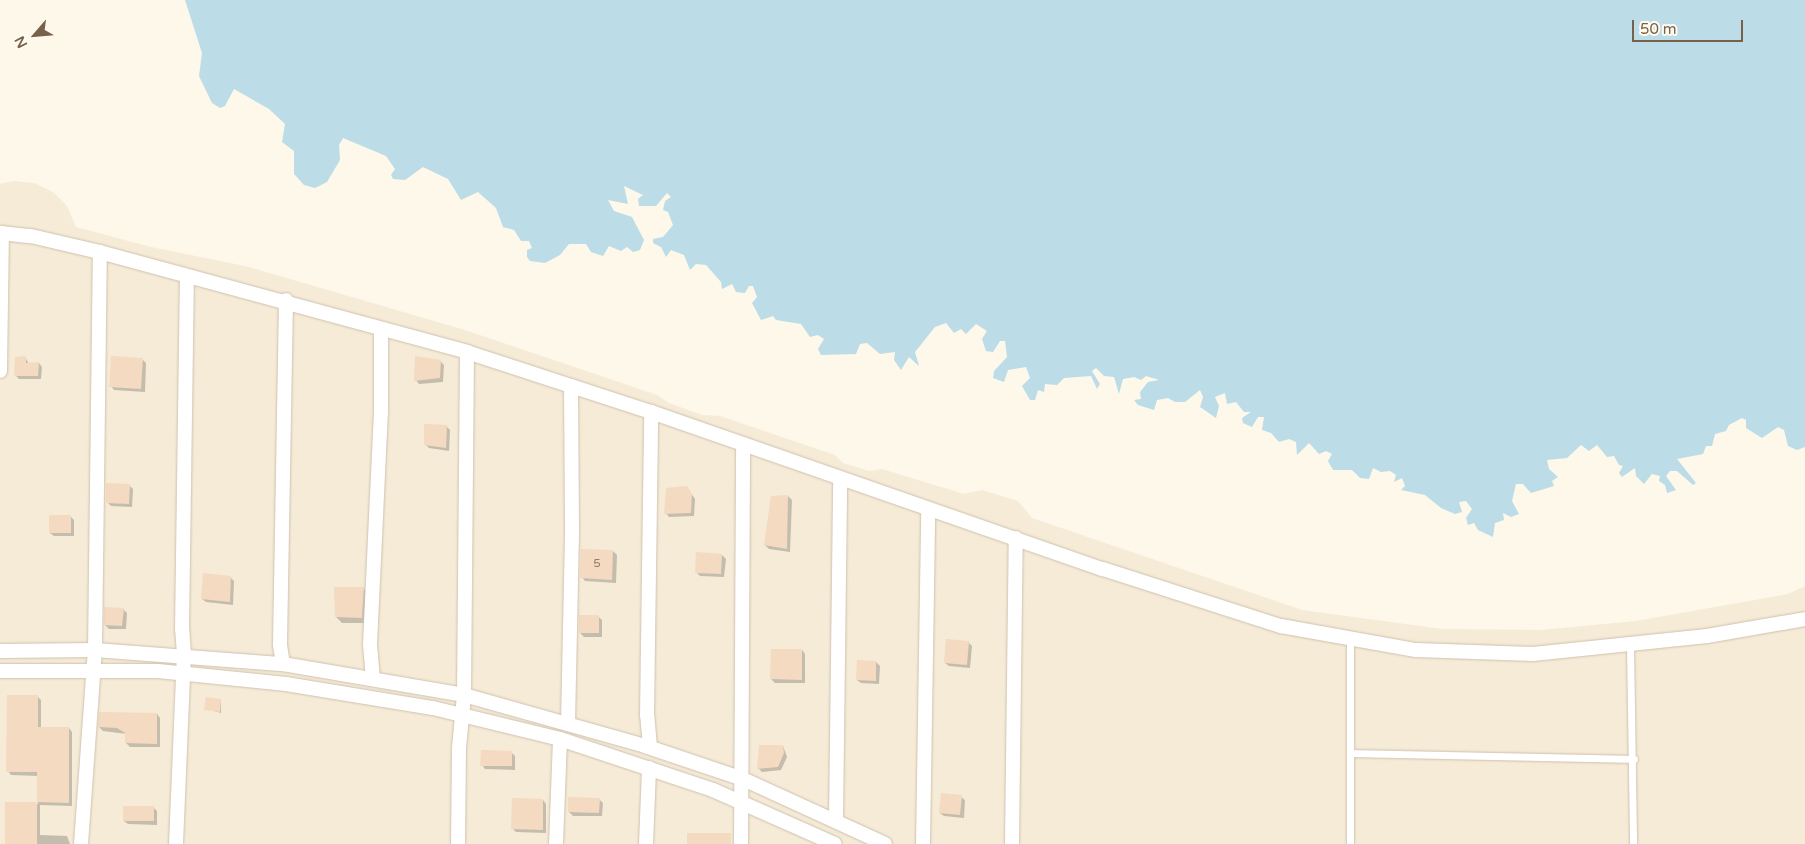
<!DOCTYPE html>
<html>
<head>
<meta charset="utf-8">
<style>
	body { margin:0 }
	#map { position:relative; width:1805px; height:844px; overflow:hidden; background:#fdf8e9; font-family:"Varela Round",sans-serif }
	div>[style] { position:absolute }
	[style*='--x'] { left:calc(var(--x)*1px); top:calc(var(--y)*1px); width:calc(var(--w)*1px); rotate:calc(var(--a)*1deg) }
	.residential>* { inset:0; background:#f5ebd7 }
	.water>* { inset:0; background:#bcdce8 }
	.shadow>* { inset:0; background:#0003 }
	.building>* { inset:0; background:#f3dac0 }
	.roads { filter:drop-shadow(0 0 1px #cfc1ae) drop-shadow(0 0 1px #cfc1ae) }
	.service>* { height:7px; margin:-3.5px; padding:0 3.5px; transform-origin:3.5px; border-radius:3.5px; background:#fff }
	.minor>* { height:14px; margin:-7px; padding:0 7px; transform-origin:7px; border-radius:7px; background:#fff }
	span { translate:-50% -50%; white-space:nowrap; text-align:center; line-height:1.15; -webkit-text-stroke:4px #fffbf0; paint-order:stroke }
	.number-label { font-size:12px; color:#977f68 }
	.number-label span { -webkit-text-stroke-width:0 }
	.north { position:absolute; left:10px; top:10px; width:50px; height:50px; -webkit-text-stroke:4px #fffbf0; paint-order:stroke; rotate:243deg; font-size:14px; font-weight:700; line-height:20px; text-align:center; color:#78614b }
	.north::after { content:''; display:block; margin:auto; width:18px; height:22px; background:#78614b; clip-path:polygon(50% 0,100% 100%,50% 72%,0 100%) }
	.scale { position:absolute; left:1632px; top:20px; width:111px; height:22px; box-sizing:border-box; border:2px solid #78614b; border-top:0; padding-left:6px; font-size:15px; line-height:18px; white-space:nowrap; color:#78614b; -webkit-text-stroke:4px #fffbf0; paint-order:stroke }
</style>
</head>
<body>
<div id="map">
	<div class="residential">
		<div style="clip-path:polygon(13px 181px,34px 183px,53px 192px,67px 206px,76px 227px,151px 247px,245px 266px,465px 330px,657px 395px,669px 403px,702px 415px,720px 416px,835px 455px,843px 463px,869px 471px,882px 469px,964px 494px,982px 490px,1018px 501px,1032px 518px,1302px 610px,1442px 629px,1540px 630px,1636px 621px,1788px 594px,1805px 586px,1805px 844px,0 844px,0 184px)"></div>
	</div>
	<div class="water">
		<div style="clip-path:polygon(185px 0,1805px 0,1805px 447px,1797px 450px,1788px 446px,1784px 430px,1778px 427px,1762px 438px,1746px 428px,1746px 420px,1742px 418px,1729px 425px,1726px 431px,1715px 434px,1712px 446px,1706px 446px,1703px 454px,1677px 459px,1696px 483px,1693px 485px,1677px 471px,1670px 471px,1666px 476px,1676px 490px,1667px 493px,1665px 485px,1659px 481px,1660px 476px,1652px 474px,1644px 484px,1636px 476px,1635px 468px,1622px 477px,1619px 473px,1623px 466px,1619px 465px,1614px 456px,1607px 457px,1597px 445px,1589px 451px,1581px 445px,1567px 458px,1547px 460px,1549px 469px,1558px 477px,1552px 481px,1554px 486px,1531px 493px,1523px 484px,1516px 484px,1512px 501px,1519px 514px,1511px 517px,1503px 513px,1504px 520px,1495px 523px,1493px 537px,1478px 530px,1474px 523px,1468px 525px,1466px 518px,1472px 509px,1466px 501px,1459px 502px,1462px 512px,1455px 514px,1441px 508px,1425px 495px,1401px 490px,1405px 486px,1402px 478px,1394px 482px,1396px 475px,1390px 471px,1381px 472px,1373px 468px,1369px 479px,1360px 478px,1352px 470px,1333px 470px,1328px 461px,1332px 454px,1326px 451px,1319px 454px,1309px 443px,1297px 455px,1296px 442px,1289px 439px,1279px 442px,1271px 433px,1262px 430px,1264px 417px,1258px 417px,1252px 427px,1243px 423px,1242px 418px,1251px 412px,1244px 412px,1236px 402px,1227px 404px,1225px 393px,1215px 397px,1219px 406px,1216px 418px,1200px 407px,1203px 397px,1200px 390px,1185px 402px,1175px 402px,1168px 398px,1157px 400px,1154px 410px,1138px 405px,1134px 400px,1141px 399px,1140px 392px,1148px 382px,1159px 380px,1146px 376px,1141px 380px,1134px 377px,1123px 379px,1119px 394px,1114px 377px,1104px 376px,1096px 368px,1092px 371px,1100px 384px,1097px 389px,1091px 376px,1064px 378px,1057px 385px,1045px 384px,1044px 392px,1038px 390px,1035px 400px,1030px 400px,1022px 386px,1030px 378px,1026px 367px,1008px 370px,1004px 382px,993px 378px,994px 371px,1007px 357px,1005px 341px,1000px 341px,993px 352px,986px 351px,982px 339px,987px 331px,976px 324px,966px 334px,961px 329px,954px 333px,946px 323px,935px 327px,915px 352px,919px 366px,909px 357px,901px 370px,894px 360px,895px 352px,880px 354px,867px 343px,860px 344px,856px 354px,821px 355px,818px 349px,824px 339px,818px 335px,810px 337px,801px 324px,776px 320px,773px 316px,761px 320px,752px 303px,757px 297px,753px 286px,749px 286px,745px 293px,736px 292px,732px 284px,722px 289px,721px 282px,706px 265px,696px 264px,690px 270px,684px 255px,671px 250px,666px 257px,661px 247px,653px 243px,653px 239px,663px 237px,673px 225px,668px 212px,663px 210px,665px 201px,671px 197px,667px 193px,656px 206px,639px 206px,638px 199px,643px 195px,624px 186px,628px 204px,608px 200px,614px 211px,632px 217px,644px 240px,640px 250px,633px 252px,627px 247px,621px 251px,609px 246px,603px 256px,591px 252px,586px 244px,569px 244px,560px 255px,545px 263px,530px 261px,527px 257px,527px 250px,532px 248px,529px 241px,521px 241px,514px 230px,503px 227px,496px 208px,478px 192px,461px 200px,448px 179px,423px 167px,405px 180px,393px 179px,391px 175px,395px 169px,386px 156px,343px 138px,339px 145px,340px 160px,327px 182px,315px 188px,304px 185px,294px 174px,294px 151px,282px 142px,285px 124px,269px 109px,234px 89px,225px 106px,220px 108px,212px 103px,199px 76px,202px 53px)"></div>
	</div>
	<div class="shadow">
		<div style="clip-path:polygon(25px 357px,29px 364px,39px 363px,42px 367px,41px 379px,19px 379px,15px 375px)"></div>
		<div style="clip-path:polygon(143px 360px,146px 363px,145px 392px,114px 390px,111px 386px)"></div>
		<div style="clip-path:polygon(440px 361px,444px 365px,443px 382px,419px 384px,416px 380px)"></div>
		<div style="clip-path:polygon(446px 426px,450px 430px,449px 451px,429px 448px,425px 444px)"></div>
		<div style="clip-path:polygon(130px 486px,133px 489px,132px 507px,111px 506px,107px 502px)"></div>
		<div style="clip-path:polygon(687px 487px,695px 499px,694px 516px,669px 517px,666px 513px)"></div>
		<div style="clip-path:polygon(788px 496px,792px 500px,790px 552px,769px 549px,765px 545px)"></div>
		<div style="clip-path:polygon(70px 516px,74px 520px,74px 536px,54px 536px,50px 533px)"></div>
		<div style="clip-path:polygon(613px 551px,617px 555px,616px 583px,585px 581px,582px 577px)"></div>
		<div style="clip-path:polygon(722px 555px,726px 559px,724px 577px,700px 576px,696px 572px)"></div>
		<div style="clip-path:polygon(230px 577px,234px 581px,233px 605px,206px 602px,202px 599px)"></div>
		<div style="clip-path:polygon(363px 588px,369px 594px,368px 623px,342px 623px,336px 617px)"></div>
		<div style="clip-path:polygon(123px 609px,127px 613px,126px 629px,109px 629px,105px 625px)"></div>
		<div style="clip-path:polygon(598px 616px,602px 620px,602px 637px,584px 637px,580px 633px)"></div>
		<div style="clip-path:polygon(968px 642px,972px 646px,970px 668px,949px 666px,945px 663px)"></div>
		<div style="clip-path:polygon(802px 650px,805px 654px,805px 683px,775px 683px,771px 679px)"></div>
		<div style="clip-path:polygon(876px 662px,880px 666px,879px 684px,861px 683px,857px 680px)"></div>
		<div style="clip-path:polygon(38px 697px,41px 700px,41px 728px,69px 728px,72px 732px,72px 806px,40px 805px,40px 835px,67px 836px,70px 844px,6px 844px,7px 803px,38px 804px,38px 776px,11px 775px,8px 771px)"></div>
		<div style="clip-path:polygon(221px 701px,221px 713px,206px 709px)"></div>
		<div style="clip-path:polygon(157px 714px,160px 718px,160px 747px,130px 747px,126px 743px,127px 734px,103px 731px,99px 727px)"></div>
		<div style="clip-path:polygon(783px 746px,787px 757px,781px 770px,762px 772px,758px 768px)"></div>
		<div style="clip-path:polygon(511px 752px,515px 756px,515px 770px,485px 769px,482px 765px)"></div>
		<div style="clip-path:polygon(961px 797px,965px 800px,964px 818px,944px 816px,940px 813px)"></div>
		<div style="clip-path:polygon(599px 799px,603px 803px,602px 816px,573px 816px,569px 812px)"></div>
		<div style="clip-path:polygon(543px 800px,546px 804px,546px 833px,516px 832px,513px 829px)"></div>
		<div style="clip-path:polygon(154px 808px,157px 811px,157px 825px,128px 824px,124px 821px)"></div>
	</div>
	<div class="building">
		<div style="clip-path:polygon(26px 356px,26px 363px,39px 362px,38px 376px,14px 376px,15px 357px)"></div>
		<div style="clip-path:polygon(111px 356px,143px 358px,141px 389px,109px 387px)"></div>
		<div style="clip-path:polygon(415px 356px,441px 360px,440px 378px,414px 381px)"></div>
		<div style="clip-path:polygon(424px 424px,447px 425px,446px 448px,424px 445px)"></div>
		<div style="clip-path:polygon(106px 483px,130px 484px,129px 504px,106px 503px)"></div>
		<div style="clip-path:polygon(687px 486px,692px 494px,691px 513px,664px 514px,666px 488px)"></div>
		<div style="clip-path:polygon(788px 495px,787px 549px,764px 545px,771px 496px)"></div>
		<div style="clip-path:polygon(49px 515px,71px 515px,71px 533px,49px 533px)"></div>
		<div style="clip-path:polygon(581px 549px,613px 550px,612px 580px,580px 578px)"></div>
		<div style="clip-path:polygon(696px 552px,722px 554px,721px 574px,695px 573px)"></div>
		<div style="clip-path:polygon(203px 573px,231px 576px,230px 602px,201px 599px)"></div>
		<div style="clip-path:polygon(334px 587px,364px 587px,362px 618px,335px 617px)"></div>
		<div style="clip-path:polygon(104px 607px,124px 608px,122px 626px,104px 625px)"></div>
		<div style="clip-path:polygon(579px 615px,599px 615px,599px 633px,579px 633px)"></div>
		<div style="clip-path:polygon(946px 639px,969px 641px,967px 665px,944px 663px)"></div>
		<div style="clip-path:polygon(771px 649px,802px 649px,802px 680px,770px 679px)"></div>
		<div style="clip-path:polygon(857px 660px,876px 661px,876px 681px,856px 680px)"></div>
		<div style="clip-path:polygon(7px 695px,38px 695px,38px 727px,69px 727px,69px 803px,37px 802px,37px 844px,5px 844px,5px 802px,37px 802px,37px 772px,6px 772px)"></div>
		<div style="clip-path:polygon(206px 697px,221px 699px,220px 712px,204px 710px)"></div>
		<div style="clip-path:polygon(99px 712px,157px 713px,157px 744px,125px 743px,125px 733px,117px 728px,98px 727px)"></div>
		<div style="clip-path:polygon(759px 745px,783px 745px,784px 753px,778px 767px,757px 769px)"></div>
		<div style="clip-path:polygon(481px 750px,512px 751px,512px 766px,480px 766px)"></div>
		<div style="clip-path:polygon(941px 793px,962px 795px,960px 815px,939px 813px)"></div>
		<div style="clip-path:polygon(568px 797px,600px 798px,599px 813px,568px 812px)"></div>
		<div style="clip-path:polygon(512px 798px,543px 799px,543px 830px,511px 829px)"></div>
		<div style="clip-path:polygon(123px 806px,154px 806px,154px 821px,123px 821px)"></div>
		<div style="clip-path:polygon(687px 833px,731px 833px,731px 844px,687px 844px)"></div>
	</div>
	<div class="roads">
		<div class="service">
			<div style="--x:1630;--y:646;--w:198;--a:89.1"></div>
			<div style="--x:1352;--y:753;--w:282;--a:1.2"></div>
			<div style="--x:1350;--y:844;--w:203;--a:-90"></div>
		</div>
		<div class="minor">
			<div style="--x:0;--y:233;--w:31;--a:6"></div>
			<div style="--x:31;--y:236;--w:71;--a:13.1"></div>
			<div style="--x:100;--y:252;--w:380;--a:15.2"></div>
			<div style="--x:467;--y:352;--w:194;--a:18.1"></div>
			<div style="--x:651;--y:412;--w:478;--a:19.2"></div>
			<div style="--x:1103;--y:569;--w:187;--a:17.8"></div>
			<div style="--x:1281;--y:626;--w:137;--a:10.1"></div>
			<div style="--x:1416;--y:650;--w:117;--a:2"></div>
			<div style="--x:1533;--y:654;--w:175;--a:-5.9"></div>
			<div style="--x:1707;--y:636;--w:99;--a:-9.8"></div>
			<div style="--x:0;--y:371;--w:138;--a:-89.2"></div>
			<div style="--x:0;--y:651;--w:95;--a:-0.6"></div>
			<div style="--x:95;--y:650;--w:189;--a:4.3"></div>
			<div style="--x:283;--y:664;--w:184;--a:9.7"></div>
			<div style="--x:464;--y:695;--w:188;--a:15.7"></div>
			<div style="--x:645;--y:746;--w:103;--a:18.6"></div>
			<div style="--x:743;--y:779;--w:156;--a:24.6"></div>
			<div style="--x:283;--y:664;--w:20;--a:-99"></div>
			<div style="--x:280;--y:644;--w:344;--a:-89"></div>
			<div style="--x:0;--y:671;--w:158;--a:0"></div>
			<div style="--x:158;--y:671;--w:129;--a:5.8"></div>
			<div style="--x:286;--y:684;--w:149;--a:9.3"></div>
			<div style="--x:433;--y:708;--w:131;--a:13.7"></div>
			<div style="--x:560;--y:739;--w:161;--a:18.4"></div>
			<div style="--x:713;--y:790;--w:133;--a:23.9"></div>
			<div style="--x:373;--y:679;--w:35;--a:-95"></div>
			<div style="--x:370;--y:644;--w:231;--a:-87.3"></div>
			<div style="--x:381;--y:413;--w:84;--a:-90"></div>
			<div style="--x:568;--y:724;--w:195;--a:-88.8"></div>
			<div style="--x:572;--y:529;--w:143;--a:-90.4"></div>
			<div style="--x:650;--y:747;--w:32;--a:-95"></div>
			<div style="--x:647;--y:715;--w:303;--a:-89.2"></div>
			<div style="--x:836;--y:821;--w:342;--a:-89.3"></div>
			<div style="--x:81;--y:844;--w:195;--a:-85.9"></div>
			<div style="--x:95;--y:650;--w:398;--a:-89.3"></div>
			<div style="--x:176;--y:844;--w:189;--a:-87.6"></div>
			<div style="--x:184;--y:655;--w:26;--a:-94"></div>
			<div style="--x:182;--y:629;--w:353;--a:-89.2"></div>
			<div style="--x:458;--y:844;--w:96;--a:-89.4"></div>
			<div style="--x:459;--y:748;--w:53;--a:-84.6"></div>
			<div style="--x:464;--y:695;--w:343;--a:-89.5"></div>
			<div style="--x:556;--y:844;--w:105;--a:-87.8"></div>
			<div style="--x:646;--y:844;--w:76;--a:-87.7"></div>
			<div style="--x:741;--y:844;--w:400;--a:-89.7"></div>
			<div style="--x:923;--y:844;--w:335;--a:-89.1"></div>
			<div style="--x:1012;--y:844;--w:306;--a:-89.3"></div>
		</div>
	</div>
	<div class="number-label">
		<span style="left:597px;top:564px">5</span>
	</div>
	<div class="north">N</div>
	<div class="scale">50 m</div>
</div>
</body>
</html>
